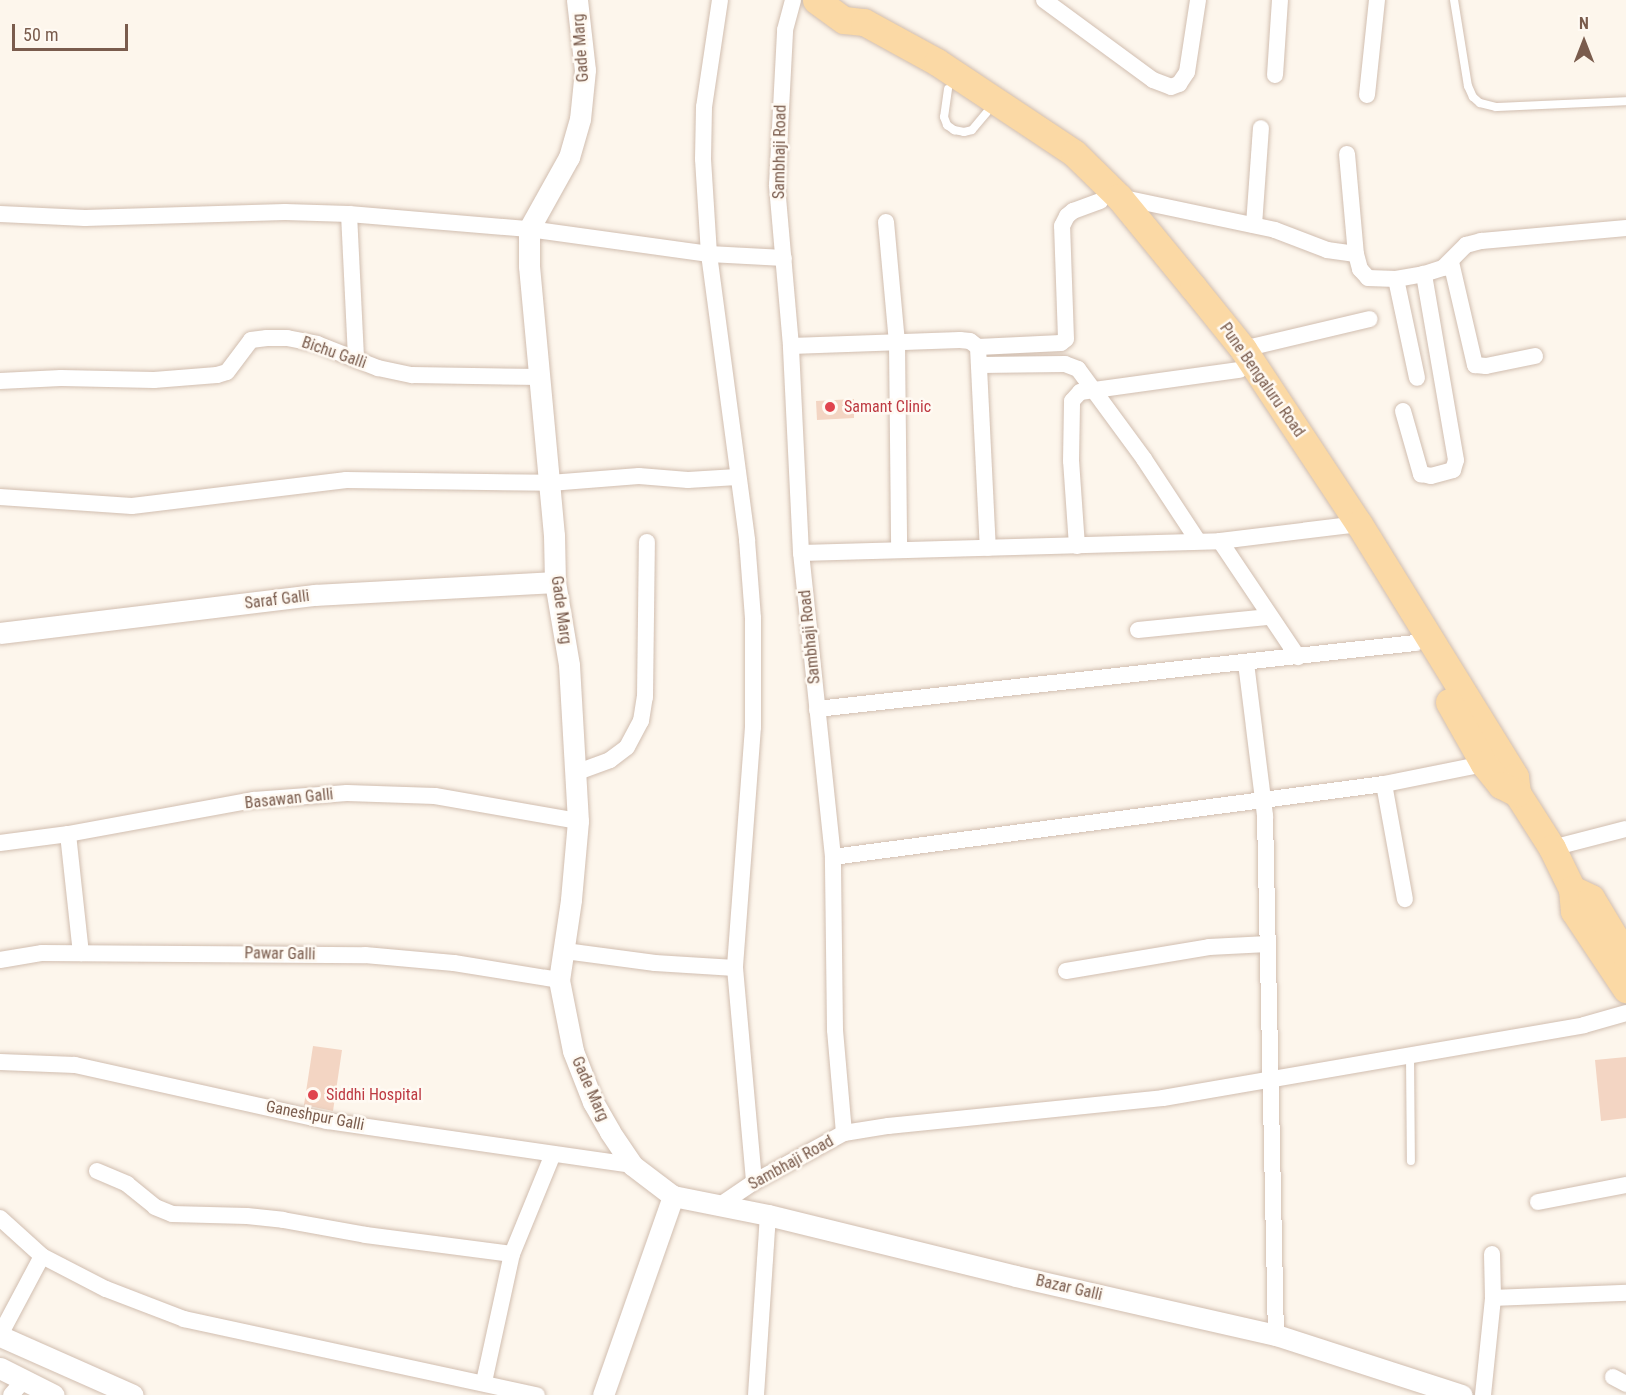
<!DOCTYPE html>
<html>
<head>
<meta charset="utf-8">
<style>
	body { margin:0 }
	#map { position:relative; width:1626px; height:1395px; overflow:hidden; background:#fdf6ec; font-family:"Roboto Condensed",sans-serif }
	div>[style] { position:absolute }
	[style*='--x'] { left:calc(var(--x)*1px); top:calc(var(--y)*1px); width:calc(var(--w)*1px); rotate:calc(var(--a)*1deg) }
	.building>* { inset:0; background:#f3d5c3 }
	.roads { filter:drop-shadow(0 0 2px #d1beb0) drop-shadow(0 0 2px #d1beb0) }
	.service>* { height:8px; margin:-4px; padding:0 4px; transform-origin:4px; border-radius:4px; background:#fff }
	.minor>* { height:16px; margin:-8px; padding:0 8px; transform-origin:8px; border-radius:8px; background:#fff }
	.tertiary>* { height:21px; margin:-10.5px; padding:0 10.5px; transform-origin:10.5px; border-radius:10.5px; background:#fff }
	.primary>* { height:27px; margin:-13.5px; padding:0 13.5px; transform-origin:13.5px; border-radius:13.5px; background:#fbd9a5 }
	.dots>* { width:16px; height:16px; translate:-50% -50%; box-sizing:border-box; border:3px solid #fffaf3; border-radius:50% }
	span { translate:-50% -50%; white-space:nowrap; text-align:center; line-height:1.15; -webkit-text-stroke:5px #fffaf3; paint-order:stroke }
	.street-label { font-size:16px; color:#7a5c4d }
	.health-label { font-size:16px; color:#be3a42 }
	.left { translate:0 -50%; text-align:left }
	.north { position:absolute; left:1554px; top:12px; width:60px; height:60px; -webkit-text-stroke:4px #fffaf3; paint-order:stroke; rotate:0deg; font-size:16px; font-weight:700; line-height:24px; text-align:center; color:#7a5c4d }
	.north::after { content:''; display:block; margin:auto; width:21px; height:27px; background:#7a5c4d; clip-path:polygon(50% 0,100% 100%,50% 72%,0 100%) }
	.scale { position:absolute; left:12px; top:24px; width:116px; height:27px; box-sizing:border-box; border:3px solid #7a5c4d; border-top:0; padding-left:8px; font-size:18px; line-height:21px; white-space:nowrap; color:#7a5c4d; -webkit-text-stroke:4px #fffaf3; paint-order:stroke }
</style>
</head>
<body>
<div id="map">
	<div class="building">
		<div style="clip-path:polygon(854px 399px,854px 418px,817px 420px,816px 401px)"></div>
		<div style="clip-path:polygon(313px 1046px,342px 1050px,333px 1111px,304px 1105px)"></div>
		<div style="clip-path:polygon(1626px 1057px,1626px 1118px,1601px 1121px,1595px 1060px)"></div>
	</div>
	<div class="roads">
		<div class="service">
			<div style="--x:1454;--y:0;--w:87;--a:80.8"></div>
			<div style="--x:1468;--y:86;--w:12;--a:66"></div>
			<div style="--x:1473;--y:97;--w:9;--a:41"></div>
			<div style="--x:1480;--y:103;--w:16;--a:14"></div>
			<div style="--x:1496;--y:107;--w:130;--a:-2.6"></div>
			<div style="--x:948;--y:89;--w:28;--a:98"></div>
			<div style="--x:944;--y:117;--w:9;--a:69"></div>
			<div style="--x:947;--y:125;--w:9;--a:36"></div>
			<div style="--x:954;--y:130;--w:10;--a:11"></div>
			<div style="--x:964;--y:132;--w:8;--a:-14"></div>
			<div style="--x:972;--y:130;--w:23;--a:-50"></div>
			<div style="--x:1410;--y:1056;--w:105;--a:89.5"></div>
		</div>
		<div class="minor">
			<div style="--x:720;--y:0;--w:108;--a:98.5"></div>
			<div style="--x:704;--y:107;--w:52;--a:91.1"></div>
			<div style="--x:703;--y:159;--w:95;--a:86.4"></div>
			<div style="--x:709;--y:254;--w:289;--a:82.4"></div>
			<div style="--x:747;--y:540;--w:78;--a:85.6"></div>
			<div style="--x:753;--y:618;--w:109;--a:90"></div>
			<div style="--x:753;--y:727;--w:242;--a:94.3"></div>
			<div style="--x:735;--y:968;--w:215;--a:84.9"></div>
			<div style="--x:1044;--y:0;--w:135;--a:36.3"></div>
			<div style="--x:1153;--y:80;--w:19;--a:21"></div>
			<div style="--x:1171;--y:87;--w:9;--a:-21"></div>
			<div style="--x:1179;--y:84;--w:14;--a:-56"></div>
			<div style="--x:1187;--y:72;--w:73;--a:-81.3"></div>
			<div style="--x:1275;--y:75;--w:75;--a:-86.2"></div>
			<div style="--x:1367;--y:95;--w:96;--a:-84"></div>
			<div style="--x:1347;--y:154;--w:100;--a:84.9"></div>
			<div style="--x:1356;--y:254;--w:16;--a:75"></div>
			<div style="--x:1360;--y:269;--w:12;--a:48"></div>
			<div style="--x:1368;--y:278;--w:28;--a:2"></div>
			<div style="--x:1396;--y:279;--w:28;--a:-10"></div>
			<div style="--x:1424;--y:274;--w:20;--a:-18"></div>
			<div style="--x:1443;--y:268;--w:33;--a:-45"></div>
			<div style="--x:1466;--y:245;--w:16;--a:-15"></div>
			<div style="--x:1481;--y:241;--w:146;--a:-5.1"></div>
			<div style="--x:1119;--y:197;--w:159;--a:11.9"></div>
			<div style="--x:1275;--y:230;--w:56;--a:21"></div>
			<div style="--x:1327;--y:250;--w:29;--a:8"></div>
			<div style="--x:0;--y:214;--w:85;--a:2.7"></div>
			<div style="--x:85;--y:218;--w:200;--a:-1.7"></div>
			<div style="--x:285;--y:212;--w:64;--a:1.8"></div>
			<div style="--x:349;--y:214;--w:181;--a:4.8"></div>
			<div style="--x:529;--y:229;--w:182;--a:7.9"></div>
			<div style="--x:709;--y:254;--w:75;--a:3.1"></div>
			<div style="--x:349;--y:214;--w:145;--a:87.2"></div>
			<div style="--x:886;--y:222;--w:122;--a:84.8"></div>
			<div style="--x:897;--y:344;--w:206;--a:89.4"></div>
			<div style="--x:1254;--y:225;--w:97;--a:-85.9"></div>
			<div style="--x:1451;--y:262;--w:106;--a:76.9"></div>
			<div style="--x:1475;--y:365;--w:11;--a:5"></div>
			<div style="--x:1486;--y:366;--w:50;--a:-11.5"></div>
			<div style="--x:1396;--y:279;--w:101;--a:78"></div>
			<div style="--x:791;--y:346;--w:169;--a:-2"></div>
			<div style="--x:960;--y:340;--w:10;--a:6"></div>
			<div style="--x:970;--y:341;--w:10;--a:37"></div>
			<div style="--x:978;--y:347;--w:201;--a:87.2"></div>
			<div style="--x:978;--y:347;--w:83;--a:-2.8"></div>
			<div style="--x:1061;--y:343;--w:6;--a:-39"></div>
			<div style="--x:1066;--y:339;--w:113;--a:-92"></div>
			<div style="--x:1062;--y:226;--w:11;--a:-63"></div>
			<div style="--x:1067;--y:216;--w:8;--a:-40"></div>
			<div style="--x:1073;--y:211;--w:29;--a:-20"></div>
			<div style="--x:1243;--y:349;--w:130;--a:-13.3"></div>
			<div style="--x:980;--y:365;--w:85;--a:-0.7"></div>
			<div style="--x:1065;--y:364;--w:14;--a:21"></div>
			<div style="--x:1078;--y:369;--w:112;--a:53.7"></div>
			<div style="--x:1144;--y:459;--w:98;--a:56.6"></div>
			<div style="--x:0;--y:381;--w:61;--a:-2.8"></div>
			<div style="--x:61;--y:378;--w:93;--a:1.2"></div>
			<div style="--x:154;--y:380;--w:63;--a:-4.5"></div>
			<div style="--x:217;--y:375;--w:10;--a:-17"></div>
			<div style="--x:227;--y:372;--w:40;--a:-53"></div>
			<div style="--x:251;--y:340;--w:16;--a:-7"></div>
			<div style="--x:267;--y:338;--w:20;--a:0"></div>
			<div style="--x:287;--y:338;--w:31;--a:11"></div>
			<div style="--x:317;--y:344;--w:66;--a:21.5"></div>
			<div style="--x:378;--y:368;--w:35;--a:12"></div>
			<div style="--x:412;--y:375;--w:128;--a:0.9"></div>
			<div style="--x:1403;--y:411;--w:66;--a:74.1"></div>
			<div style="--x:1421;--y:474;--w:10;--a:11"></div>
			<div style="--x:1431;--y:476;--w:23;--a:-15"></div>
			<div style="--x:1453;--y:470;--w:10;--a:-73"></div>
			<div style="--x:1456;--y:460;--w:189;--a:-99.8"></div>
			<div style="--x:0;--y:497;--w:132;--a:3.9"></div>
			<div style="--x:132;--y:506;--w:216;--a:-6.9"></div>
			<div style="--x:346;--y:480;--w:204;--a:0.8"></div>
			<div style="--x:550;--y:483;--w:89;--a:-4.5"></div>
			<div style="--x:639;--y:476;--w:49;--a:4.7"></div>
			<div style="--x:688;--y:480;--w:49;--a:-3.5"></div>
			<div style="--x:1220;--y:541;--w:140;--a:56.1"></div>
			<div style="--x:1077;--y:546;--w:85;--a:-94"></div>
			<div style="--x:1071;--y:461;--w:60;--a:-89"></div>
			<div style="--x:1072;--y:401;--w:12;--a:-48"></div>
			<div style="--x:1080;--y:392;--w:161;--a:-7.9"></div>
			<div style="--x:801;--y:553;--w:419;--a:-1.6"></div>
			<div style="--x:1220;--y:541;--w:140;--a:-7"></div>
			<div style="--x:1138;--y:630;--w:132;--a:-5.7"></div>
			<div style="--x:1246;--y:663;--w:154;--a:82.9"></div>
			<div style="--x:1265;--y:816;--w:519;--a:88.79"></div>
			<div style="--x:817;--y:709;--w:602;--a:-6.3"></div>
			<div style="--x:575;--y:773;--w:37;--a:-20"></div>
			<div style="--x:610;--y:760;--w:21;--a:-37"></div>
			<div style="--x:627;--y:747;--w:30;--a:-62"></div>
			<div style="--x:641;--y:721;--w:24;--a:-81"></div>
			<div style="--x:645;--y:697;--w:155;--a:-89.3"></div>
			<div style="--x:1384;--y:784;--w:117;--a:79.7"></div>
			<div style="--x:68;--y:834;--w:120;--a:83.8"></div>
			<div style="--x:0;--y:843;--w:69;--a:-7.5"></div>
			<div style="--x:68;--y:834;--w:189;--a:-10.4"></div>
			<div style="--x:254;--y:800;--w:93;--a:-4.3"></div>
			<div style="--x:347;--y:793;--w:88;--a:2"></div>
			<div style="--x:435;--y:796;--w:145;--a:9.9"></div>
			<div style="--x:1552;--y:848;--w:76;--a:-14.4"></div>
			<div style="--x:833;--y:857;--w:556;--a:-7.55"></div>
			<div style="--x:1384;--y:784;--w:102;--a:-11.3"></div>
			<div style="--x:565;--y:951;--w:91;--a:7.6"></div>
			<div style="--x:655;--y:963;--w:80;--a:3.6"></div>
			<div style="--x:0;--y:960;--w:43;--a:-9.5"></div>
			<div style="--x:42;--y:953;--w:323;--a:0.4"></div>
			<div style="--x:365;--y:955;--w:89;--a:5.1"></div>
			<div style="--x:454;--y:963;--w:106;--a:9.2"></div>
			<div style="--x:1066;--y:971;--w:145;--a:-9.5"></div>
			<div style="--x:1209;--y:947;--w:59;--a:-2.9"></div>
			<div style="--x:0;--y:1062;--w:75;--a:2.3"></div>
			<div style="--x:75;--y:1065;--w:258;--a:12.5"></div>
			<div style="--x:327;--y:1121;--w:308;--a:8.2"></div>
			<div style="--x:844;--y:1133;--w:45;--a:-9"></div>
			<div style="--x:888;--y:1126;--w:276;--a:-5.8"></div>
			<div style="--x:1163;--y:1098;--w:427;--a:-9.8"></div>
			<div style="--x:1584;--y:1025;--w:44;--a:-15.9"></div>
			<div style="--x:97;--y:1171;--w:33;--a:23"></div>
			<div style="--x:127;--y:1184;--w:36;--a:39"></div>
			<div style="--x:155;--y:1207;--w:18;--a:22"></div>
			<div style="--x:172;--y:1214;--w:75;--a:1.5"></div>
			<div style="--x:247;--y:1216;--w:36;--a:6"></div>
			<div style="--x:283;--y:1220;--w:84;--a:10.2"></div>
			<div style="--x:366;--y:1235;--w:147;--a:7.4"></div>
			<div style="--x:1538;--y:1202;--w:90;--a:-10.9"></div>
			<div style="--x:720;--y:1205;--w:41;--a:-34.1"></div>
			<div style="--x:754;--y:1182;--w:102;--a:-28.6"></div>
			<div style="--x:844;--y:1133;--w:103;--a:-95"></div>
			<div style="--x:835;--y:1030;--w:173;--a:-90.7"></div>
			<div style="--x:833;--y:857;--w:306;--a:-96"></div>
			<div style="--x:801;--y:553;--w:207;--a:-92.8"></div>
			<div style="--x:791;--y:346;--w:162;--a:-95"></div>
			<div style="--x:777;--y:185;--w:155;--a:-87"></div>
			<div style="--x:785;--y:30;--w:31;--a:-75"></div>
			<div style="--x:0;--y:1218;--w:57;--a:42.1"></div>
			<div style="--x:42;--y:1256;--w:72;--a:27.3"></div>
			<div style="--x:106;--y:1289;--w:84;--a:21"></div>
			<div style="--x:184;--y:1319;--w:361;--a:12.2"></div>
			<div style="--x:1493;--y:1298;--w:133;--a:-2.2"></div>
			<div style="--x:0;--y:1335;--w:89;--a:-62"></div>
			<div style="--x:1613;--y:1377;--w:15;--a:28"></div>
			<div style="--x:484;--y:1382;--w:131;--a:-77.7"></div>
			<div style="--x:512;--y:1254;--w:108;--a:-67.7"></div>
			<div style="--x:11;--y:1395;--w:18;--a:-49"></div>
			<div style="--x:756;--y:1395;--w:180;--a:-86.2"></div>
			<div style="--x:1483;--y:1395;--w:98;--a:-84.1"></div>
			<div style="--x:1493;--y:1298;--w:44;--a:-91.3"></div>
		</div>
		<div class="tertiary">
			<div style="--x:577;--y:0;--w:70;--a:83.5"></div>
			<div style="--x:585;--y:70;--w:49;--a:95.8"></div>
			<div style="--x:580;--y:119;--w:40;--a:106"></div>
			<div style="--x:569;--y:157;--w:82;--a:119.1"></div>
			<div style="--x:529;--y:229;--w:37;--a:90"></div>
			<div style="--x:529;--y:266;--w:270;--a:84.7"></div>
			<div style="--x:554;--y:535;--w:47;--a:88.8"></div>
			<div style="--x:555;--y:582;--w:84;--a:80.4"></div>
			<div style="--x:569;--y:665;--w:156;--a:86.7"></div>
			<div style="--x:578;--y:821;--w:79;--a:95.1"></div>
			<div style="--x:571;--y:900;--w:81;--a:98.5"></div>
			<div style="--x:559;--y:980;--w:72;--a:78.8"></div>
			<div style="--x:573;--y:1051;--w:55;--a:68.6"></div>
			<div style="--x:593;--y:1102;--w:34;--a:60"></div>
			<div style="--x:610;--y:1132;--w:40;--a:56"></div>
			<div style="--x:632;--y:1165;--w:51;--a:37.1"></div>
			<div style="--x:673;--y:1196;--w:97;--a:11.3"></div>
			<div style="--x:768;--y:1215;--w:255;--a:13.8"></div>
			<div style="--x:1016;--y:1276;--w:267;--a:12.8"></div>
			<div style="--x:1276;--y:1335;--w:195;--a:17.9"></div>
			<div style="--x:0;--y:633;--w:317;--a:-6.9"></div>
			<div style="--x:315;--y:595;--w:240;--a:-3.1"></div>
			<div style="--x:0;--y:1336;--w:145;--a:23.9"></div>
			<div style="--x:0;--y:1368;--w:60;--a:26.6"></div>
			<div style="--x:603;--y:1395;--w:211;--a:-70.6"></div>
		</div>
		<div class="primary">
			<div style="--x:816;--y:0;--w:34;--a:36"></div>
			<div style="--x:844;--y:20;--w:20;--a:6"></div>
			<div style="--x:864;--y:22;--w:83;--a:28.7"></div>
			<div style="--x:937;--y:62;--w:164;--a:33.6"></div>
			<div style="--x:1074;--y:153;--w:63;--a:44.4"></div>
			<div style="--x:1119;--y:197;--w:117;--a:50.6"></div>
			<div style="--x:1193;--y:287;--w:80;--a:51.1"></div>
			<div style="--x:1243;--y:349;--w:210;--a:56.5"></div>
			<div style="--x:1359;--y:524;--w:297;--a:58.3"></div>
			<div style="--x:1515;--y:777;--w:16;--a:83"></div>
			<div style="--x:1517;--y:793;--w:65;--a:57.5"></div>
			<div style="--x:1552;--y:848;--w:46;--a:64"></div>
			<div style="--x:1572;--y:889;--w:22;--a:85"></div>
			<div style="--x:1574;--y:911;--w:94;--a:56.3"></div>
			<div style="--x:1449;--y:702;--w:71;--a:60.6"></div>
			<div style="--x:1484;--y:764;--w:27;--a:51"></div>
			<div style="--x:1501;--y:785;--w:18;--a:27"></div>
			<div style="--x:1572;--y:889;--w:21;--a:25"></div>
			<div style="--x:1591;--y:898;--w:68;--a:58.9"></div>
		</div>
	</div>
	<div class="dots">
		<div style="left:830px;top:407px;background:#e0444e"></div>
		<div style="left:313px;top:1095px;background:#e0444e"></div>
	</div>
	<div class="street-label">
		<span style="left:581px;top:48px;rotate:-94deg">Gade Marg</span>
		<span style="left:780px;top:152px;rotate:-89deg">Sambhaji Road</span>
		<span style="left:334px;top:353px;rotate:19deg">Bichu Galli</span>
		<span style="left:1262px;top:380px;rotate:55deg">Pune Bengaluru Road</span>
		<span style="left:277px;top:600px;rotate:-7deg">Saraf Galli</span>
		<span style="left:561px;top:610px;rotate:82deg">Gade Marg</span>
		<span style="left:810px;top:637px;rotate:-96deg">Sambhaji Road</span>
		<span style="left:289px;top:799px;rotate:-6deg">Basawan Galli</span>
		<span style="left:280px;top:954px;rotate:1deg">Pawar Galli</span>
		<span style="left:590px;top:1089px;rotate:66deg">Gade Marg</span>
		<span style="left:315px;top:1116px;rotate:11deg">Ganeshpur Galli</span>
		<span style="left:791px;top:1163px;rotate:-29deg">Sambhaji Road</span>
		<span style="left:1069px;top:1288px;rotate:13deg">Bazar Galli</span>
	</div>
	<div class="health-label">
		<span class="left" style="left:844px;top:407px">Samant Clinic</span>
		<span class="left" style="left:326px;top:1095px">Siddhi Hospital</span>
	</div>
	<div class="north">N</div>
	<div class="scale">50 m</div>
</div>
</body>
</html>
